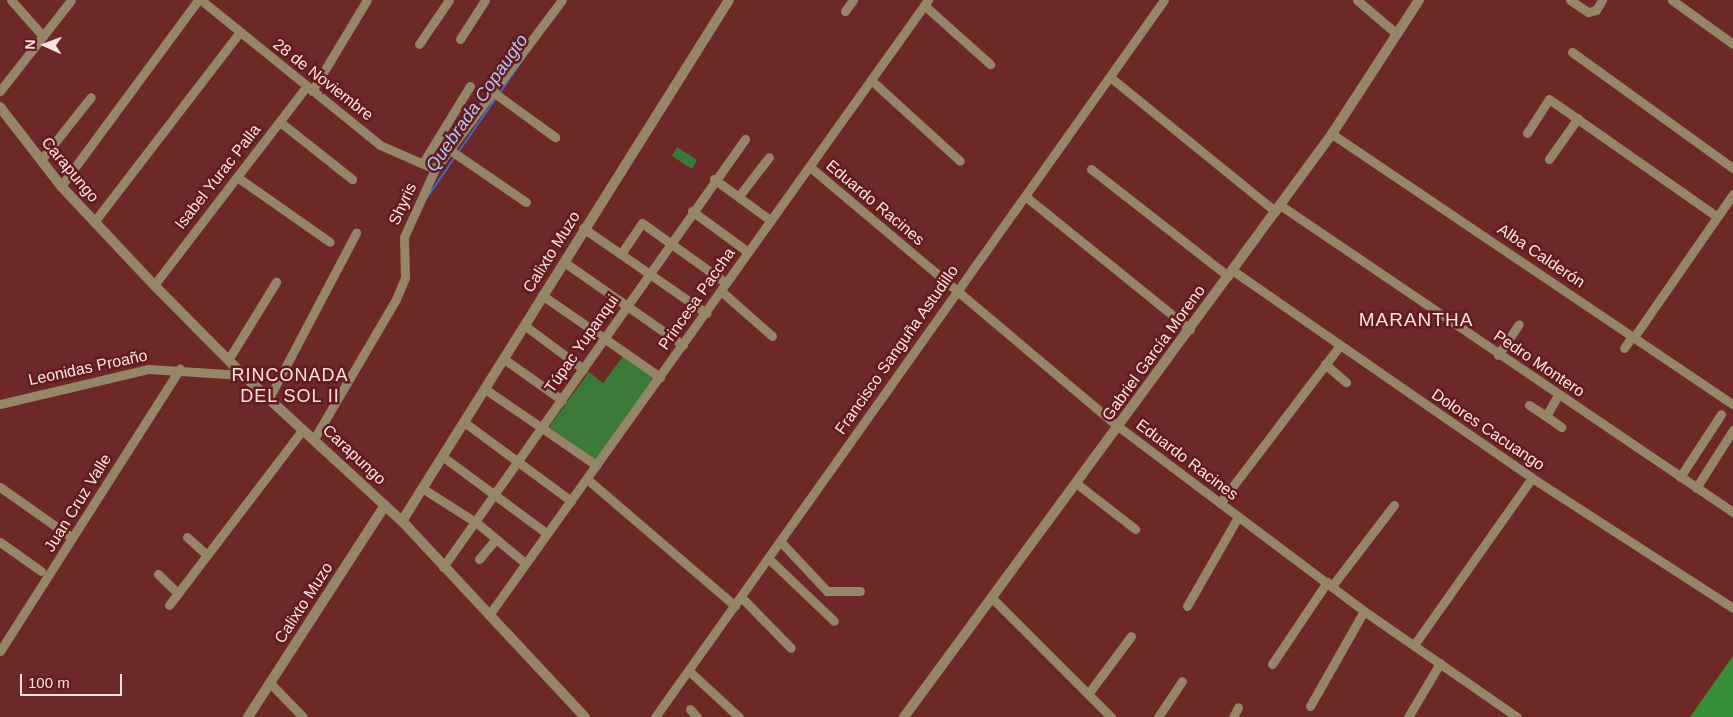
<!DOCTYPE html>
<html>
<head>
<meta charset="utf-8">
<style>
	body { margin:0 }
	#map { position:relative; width:1733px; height:717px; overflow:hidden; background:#6e2828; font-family:Arial,sans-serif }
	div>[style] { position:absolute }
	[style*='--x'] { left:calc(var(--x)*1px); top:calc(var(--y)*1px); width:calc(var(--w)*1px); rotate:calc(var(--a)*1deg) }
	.green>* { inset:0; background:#3c7939 }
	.forest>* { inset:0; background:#388e34 }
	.stream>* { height:2px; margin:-1px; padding:0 1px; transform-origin:1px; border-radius:1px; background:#3c6ac5 }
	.minor>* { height:9px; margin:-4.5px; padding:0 4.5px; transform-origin:4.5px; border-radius:4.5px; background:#958669 }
	.tertiary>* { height:10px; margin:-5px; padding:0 5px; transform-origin:5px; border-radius:5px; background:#958669 }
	span { translate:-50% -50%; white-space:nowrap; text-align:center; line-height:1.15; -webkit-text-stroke:5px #621c1e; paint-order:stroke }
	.street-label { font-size:16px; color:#fee3e1 }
	.water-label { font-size:18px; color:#aec8f7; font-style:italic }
	.neighbourhood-label { font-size:18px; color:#fee3e1; letter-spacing:1px }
	.quarter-label { font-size:19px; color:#fee3e1; letter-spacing:1px }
	.north { position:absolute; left:20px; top:20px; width:50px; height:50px; -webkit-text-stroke:4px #621c1e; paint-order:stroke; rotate:272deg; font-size:14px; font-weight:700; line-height:20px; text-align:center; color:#fee3e1 }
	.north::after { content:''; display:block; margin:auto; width:18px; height:22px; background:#fee3e1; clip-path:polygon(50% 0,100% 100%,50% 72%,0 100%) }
	.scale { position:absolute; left:20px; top:674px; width:102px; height:22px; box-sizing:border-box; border:2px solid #fee3e1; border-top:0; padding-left:6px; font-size:15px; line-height:18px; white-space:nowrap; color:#fee3e1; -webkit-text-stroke:4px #621c1e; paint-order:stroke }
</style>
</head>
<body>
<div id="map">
	<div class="green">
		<div style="clip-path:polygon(677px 147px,697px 160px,692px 169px,672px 156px)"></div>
		<div style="clip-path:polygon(624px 355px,656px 378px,595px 461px,549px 427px,589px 372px,603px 383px)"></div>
	</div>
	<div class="forest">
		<div style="clip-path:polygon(1733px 656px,1733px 717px,1690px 717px)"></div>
	</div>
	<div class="stream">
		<div style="--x:499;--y:94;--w:42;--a:-55.6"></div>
		<div style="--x:459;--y:151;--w:65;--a:-55.1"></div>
		<div style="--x:426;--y:199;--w:51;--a:-55.4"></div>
	</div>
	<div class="minor">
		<div style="--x:11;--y:0;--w:48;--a:48.4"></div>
		<div style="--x:201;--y:0;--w:230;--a:39"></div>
		<div style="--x:380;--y:145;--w:60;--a:23.6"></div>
		<div style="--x:1357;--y:0;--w:52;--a:40.4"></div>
		<div style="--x:1570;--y:0;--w:22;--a:34"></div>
		<div style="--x:1588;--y:12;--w:8;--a:-14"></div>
		<div style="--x:1596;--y:10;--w:12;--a:-59"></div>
		<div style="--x:1672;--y:0;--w:75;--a:35.8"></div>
		<div style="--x:924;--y:5;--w:89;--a:41.8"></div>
		<div style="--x:845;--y:11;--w:14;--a:-54"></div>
		<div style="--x:460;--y:39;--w:46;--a:-57.3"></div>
		<div style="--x:419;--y:44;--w:53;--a:-55.7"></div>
		<div style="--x:1572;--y:52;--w:198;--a:35.8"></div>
		<div style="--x:1110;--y:77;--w:213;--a:39.1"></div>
		<div style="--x:871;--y:80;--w:120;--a:42.3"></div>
		<div style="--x:0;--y:91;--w:115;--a:-52"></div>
		<div style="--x:312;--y:91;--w:106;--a:-58.9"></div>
		<div style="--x:493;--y:92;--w:77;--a:36"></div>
		<div style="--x:280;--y:122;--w:92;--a:38.4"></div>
		<div style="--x:1527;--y:133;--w:40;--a:-57.1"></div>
		<div style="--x:1549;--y:99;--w:204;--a:35"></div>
		<div style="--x:1332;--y:134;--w:483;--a:34"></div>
		<div style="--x:450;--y:150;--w:92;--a:34.4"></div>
		<div style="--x:1549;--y:159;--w:50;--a:-54.7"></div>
		<div style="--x:41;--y:160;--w:80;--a:-51.6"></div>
		<div style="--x:424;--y:161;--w:88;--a:-58.5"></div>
		<div style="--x:810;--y:167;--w:404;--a:40.1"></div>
		<div style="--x:1119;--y:427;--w:306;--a:36.9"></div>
		<div style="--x:1364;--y:611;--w:186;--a:34.7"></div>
		<div style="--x:1091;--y:169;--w:174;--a:38"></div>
		<div style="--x:237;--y:177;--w:113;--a:35"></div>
		<div style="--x:714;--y:179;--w:69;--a:36.2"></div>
		<div style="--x:61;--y:186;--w:231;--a:-53.6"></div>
		<div style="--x:739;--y:196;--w:49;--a:-52.4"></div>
		<div style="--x:1025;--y:196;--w:212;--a:38.9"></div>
		<div style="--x:1280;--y:205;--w:547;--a:34.13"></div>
		<div style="--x:692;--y:211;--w:69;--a:36.2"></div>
		<div style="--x:94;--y:222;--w:238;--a:-52.5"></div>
		<div style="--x:583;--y:228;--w:150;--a:34.6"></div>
		<div style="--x:621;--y:254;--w:37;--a:-56"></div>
		<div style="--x:642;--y:223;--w:103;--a:35.5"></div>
		<div style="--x:564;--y:262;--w:145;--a:34.9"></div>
		<div style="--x:1232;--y:270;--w:365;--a:34.7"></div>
		<div style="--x:1532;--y:478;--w:239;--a:32.9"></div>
		<div style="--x:154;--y:285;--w:250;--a:-52.5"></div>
		<div style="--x:721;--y:291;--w:68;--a:41.4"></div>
		<div style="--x:542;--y:295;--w:144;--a:34.8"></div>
		<div style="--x:524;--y:325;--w:74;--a:36.7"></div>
		<div style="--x:1634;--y:337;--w:174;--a:-55.3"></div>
		<div style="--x:1624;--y:348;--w:14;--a:-56"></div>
		<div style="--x:1498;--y:355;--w:37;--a:-56"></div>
		<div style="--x:504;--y:359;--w:71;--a:35.3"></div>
		<div style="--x:228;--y:360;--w:92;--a:-58.4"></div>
		<div style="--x:1325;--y:364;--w:28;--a:41"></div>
		<div style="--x:485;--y:389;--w:135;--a:34.4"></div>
		<div style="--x:269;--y:398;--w:187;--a:-62.2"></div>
		<div style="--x:0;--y:404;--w:152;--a:-13.3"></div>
		<div style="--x:148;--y:369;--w:95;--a:3.6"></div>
		<div style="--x:1529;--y:405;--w:20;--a:33"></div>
		<div style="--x:1546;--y:416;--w:24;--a:-60"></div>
		<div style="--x:1546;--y:416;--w:19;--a:36"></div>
		<div style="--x:464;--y:422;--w:133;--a:36.4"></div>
		<div style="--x:314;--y:439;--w:162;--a:-59.6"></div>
		<div style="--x:396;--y:299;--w:23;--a:-67"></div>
		<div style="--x:405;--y:278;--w:41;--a:-91.4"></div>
		<div style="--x:404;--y:237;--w:75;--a:-65.5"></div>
		<div style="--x:435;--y:169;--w:211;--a:-53.1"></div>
		<div style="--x:442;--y:456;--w:129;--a:36.5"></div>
		<div style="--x:1680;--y:477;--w:75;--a:-56.9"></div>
		<div style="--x:587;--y:479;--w:195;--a:40.6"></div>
		<div style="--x:1076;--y:483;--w:75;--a:37.9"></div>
		<div style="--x:0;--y:487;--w:83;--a:35.2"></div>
		<div style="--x:422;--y:488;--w:65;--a:32.5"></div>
		<div style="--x:477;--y:523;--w:62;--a:39.8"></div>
		<div style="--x:1696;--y:488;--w:69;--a:-57.5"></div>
		<div style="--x:1220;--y:503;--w:196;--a:-52.7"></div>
		<div style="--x:187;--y:537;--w:27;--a:42"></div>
		<div style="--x:780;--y:541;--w:69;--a:46.8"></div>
		<div style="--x:827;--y:591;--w:33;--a:0"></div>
		<div style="--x:0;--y:542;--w:50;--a:35.3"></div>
		<div style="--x:768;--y:558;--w:91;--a:43.7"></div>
		<div style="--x:479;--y:559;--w:26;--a:-50"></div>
		<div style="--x:443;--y:567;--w:524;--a:-54.79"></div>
		<div style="--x:158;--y:574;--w:28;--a:44"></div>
		<div style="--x:1332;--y:586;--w:102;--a:-52.6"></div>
		<div style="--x:741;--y:597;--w:71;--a:45.6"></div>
		<div style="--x:991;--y:597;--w:170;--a:45"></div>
		<div style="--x:169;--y:605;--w:221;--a:-52.7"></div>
		<div style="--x:1187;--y:606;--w:103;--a:-60.2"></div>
		<div style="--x:489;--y:615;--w:756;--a:-54.48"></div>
		<div style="--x:1414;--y:645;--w:204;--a:-54.8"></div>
		<div style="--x:0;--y:651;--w:335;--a:-57.5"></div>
		<div style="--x:1272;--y:664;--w:99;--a:-56.1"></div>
		<div style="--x:689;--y:671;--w:68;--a:42.6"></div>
		<div style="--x:270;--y:683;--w:47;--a:45.9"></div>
		<div style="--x:1088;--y:694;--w:72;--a:-53.4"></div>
		<div style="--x:1310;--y:706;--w:109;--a:-60.4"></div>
		<div style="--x:690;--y:709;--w:11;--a:49"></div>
		<div style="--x:655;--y:717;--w:879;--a:-54.63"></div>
		<div style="--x:1158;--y:717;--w:43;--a:-56.3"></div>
		<div style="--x:1233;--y:717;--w:11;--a:-63"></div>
		<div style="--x:1408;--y:717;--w:63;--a:-59.3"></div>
	</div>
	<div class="tertiary">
		<div style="--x:0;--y:107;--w:100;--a:52.3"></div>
		<div style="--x:61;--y:186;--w:136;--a:46.8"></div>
		<div style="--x:154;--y:285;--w:127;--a:45.3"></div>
		<div style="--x:243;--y:375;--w:216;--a:42.6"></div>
		<div style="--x:402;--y:521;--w:268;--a:47"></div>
		<div style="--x:402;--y:521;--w:615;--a:-57.89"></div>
		<div style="--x:248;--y:717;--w:252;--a:-57.1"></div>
		<div style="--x:904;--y:717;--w:723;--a:-53.72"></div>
		<div style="--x:1332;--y:134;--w:160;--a:-57"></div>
	</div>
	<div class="street-label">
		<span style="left:323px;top:80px;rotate:38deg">28 de Noviembre</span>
		<span style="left:70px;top:170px;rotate:50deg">Carapungo</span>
		<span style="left:218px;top:177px;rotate:-52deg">Isabel Yurac Palla</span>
		<span style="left:875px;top:203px;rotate:40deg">Eduardo Racines</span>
		<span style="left:403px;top:204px;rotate:-65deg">Shyris</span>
		<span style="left:552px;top:252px;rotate:-58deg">Calixto Muzo</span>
		<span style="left:1541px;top:256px;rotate:34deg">Alba Calderón</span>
		<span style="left:697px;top:299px;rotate:-55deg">Princesa Paccha</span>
		<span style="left:582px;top:344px;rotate:-55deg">Túpac Yupanqui</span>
		<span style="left:897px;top:350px;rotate:-55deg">Francisco Sanguña Astudillo</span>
		<span style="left:1154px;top:353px;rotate:-54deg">Gabriel García Moreno</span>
		<span style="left:1539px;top:364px;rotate:34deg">Pedro Montero</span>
		<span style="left:88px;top:368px;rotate:-12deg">Leonidas Proaño</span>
		<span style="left:1488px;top:430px;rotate:34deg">Dolores Cacuango</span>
		<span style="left:354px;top:455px;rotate:43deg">Carapungo</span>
		<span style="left:1187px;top:460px;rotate:37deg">Eduardo Racines</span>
		<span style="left:78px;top:503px;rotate:-58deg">Juan Cruz Valle</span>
		<span style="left:304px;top:603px;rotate:-57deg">Calixto Muzo</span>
	</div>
	<div class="water-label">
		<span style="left:477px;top:103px;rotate:-55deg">Quebrada Copaugto</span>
	</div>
	<div class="neighbourhood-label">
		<span style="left:290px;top:386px">RINCONADA<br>DEL SOL II</span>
	</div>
	<div class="quarter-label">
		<span style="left:1416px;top:320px">MARANTHA</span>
	</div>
	<div class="north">N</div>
	<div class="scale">100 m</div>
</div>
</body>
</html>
